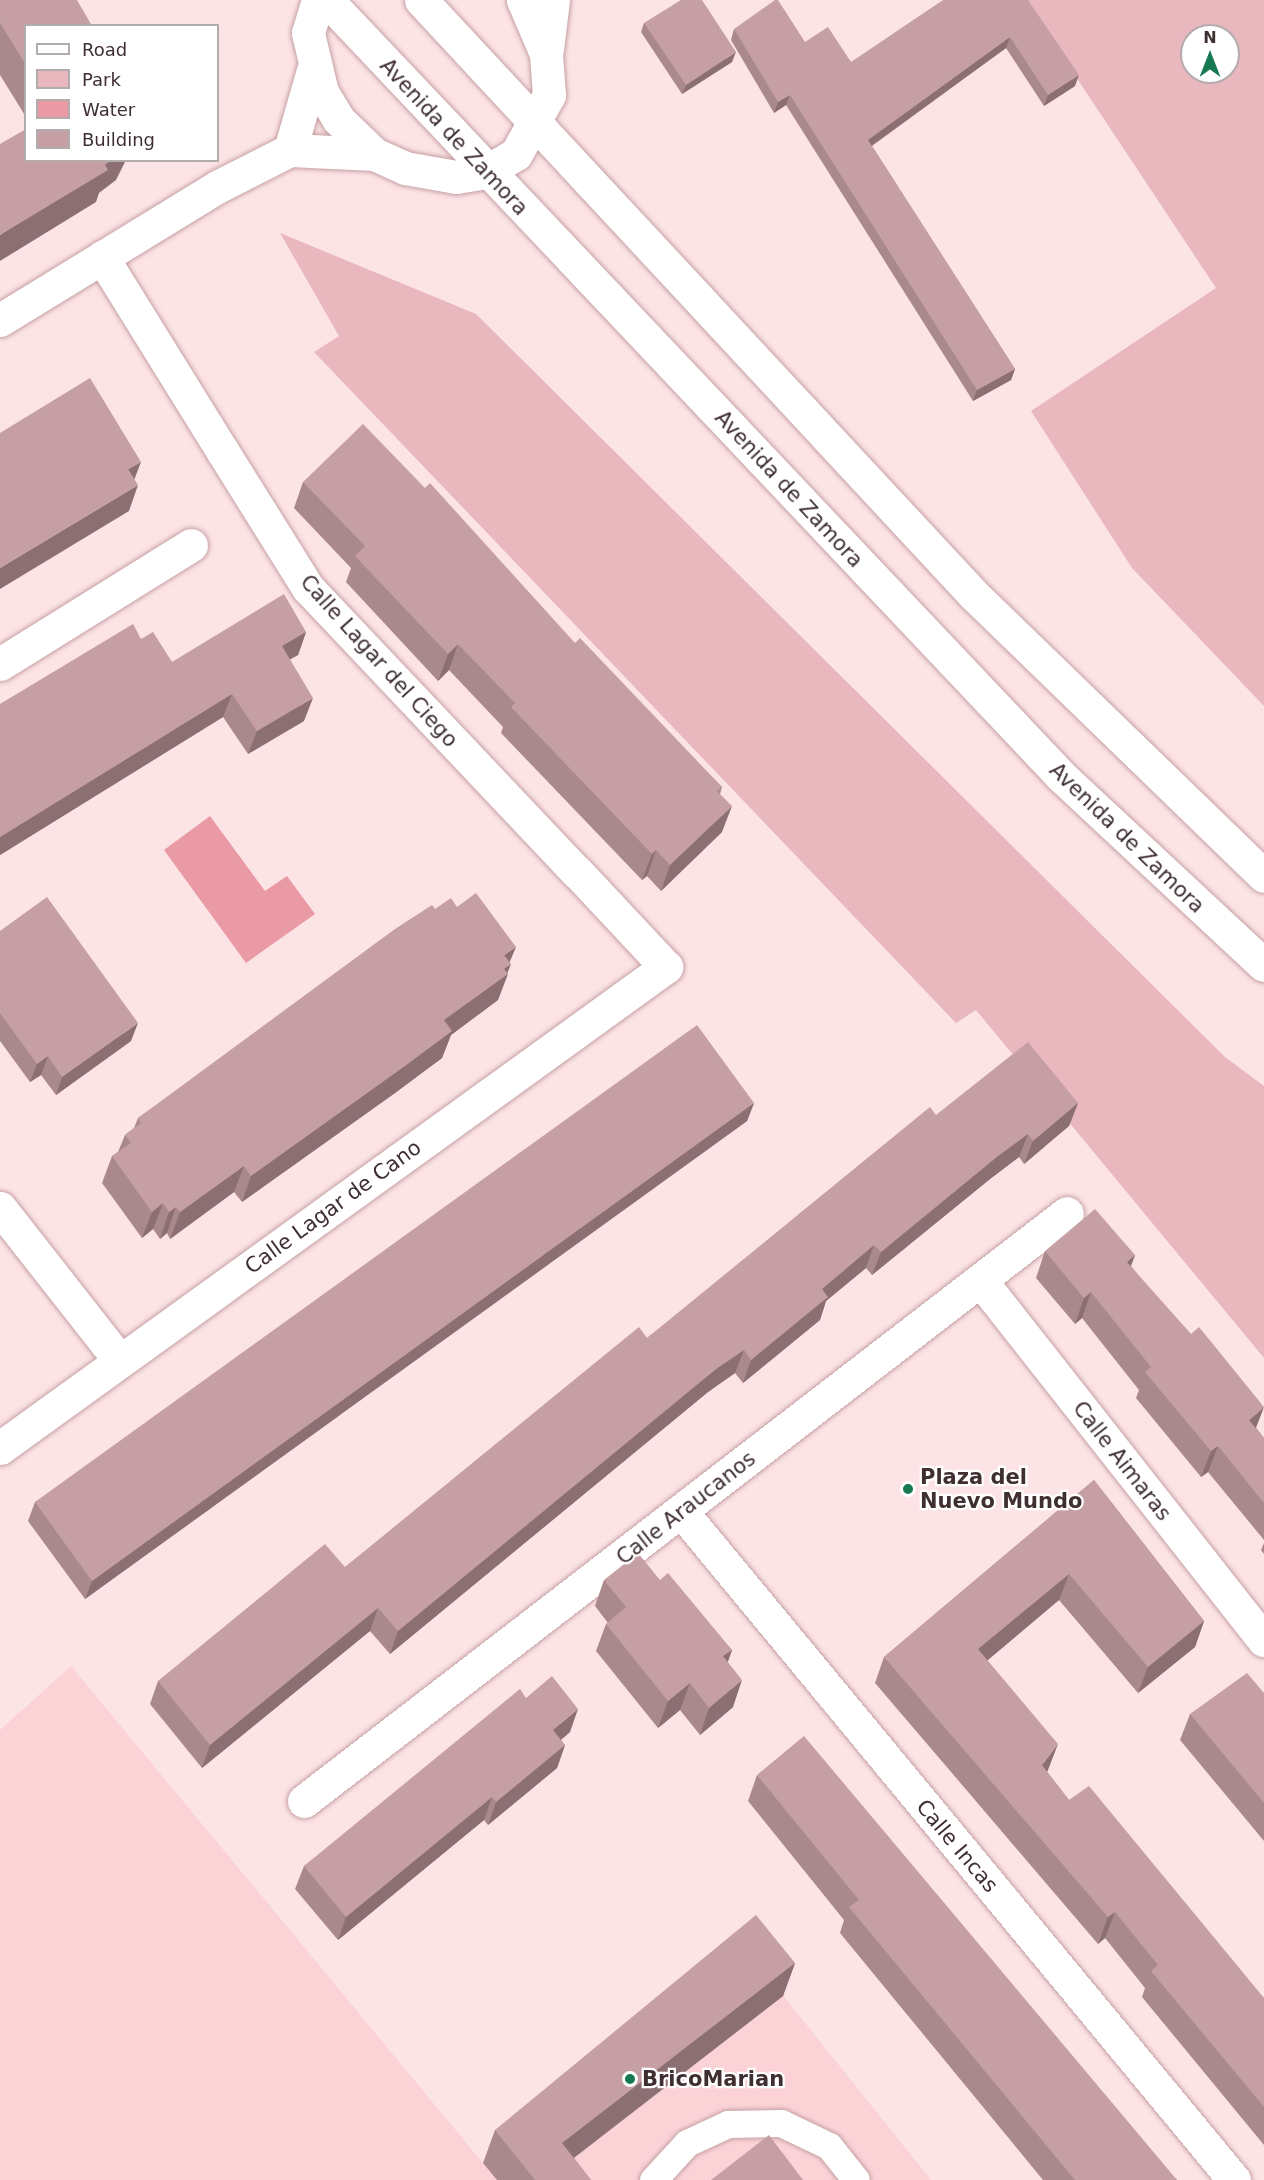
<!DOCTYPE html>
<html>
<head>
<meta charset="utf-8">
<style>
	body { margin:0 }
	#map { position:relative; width:1264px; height:2180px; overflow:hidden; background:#fce3e5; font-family:"DejaVu Sans",sans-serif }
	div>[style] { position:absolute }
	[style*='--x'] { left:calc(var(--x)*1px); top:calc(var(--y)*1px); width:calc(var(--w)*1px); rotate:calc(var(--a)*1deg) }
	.built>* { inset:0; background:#fbd3d7 }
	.green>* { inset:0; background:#e9b8be }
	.water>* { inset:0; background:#e99aa5 }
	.roads { filter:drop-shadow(0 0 2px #c6a0a4) drop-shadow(0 0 2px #c6a0a4) }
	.service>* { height:27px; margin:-13.5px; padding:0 13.5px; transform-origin:13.5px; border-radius:13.5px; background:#fff }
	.pedestrian>* { height:33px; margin:-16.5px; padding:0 16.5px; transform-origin:16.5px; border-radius:16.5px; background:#fff }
	.minor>* { height:33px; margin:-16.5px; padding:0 16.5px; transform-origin:16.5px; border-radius:16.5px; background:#fff }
	.trunk>* { height:33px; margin:-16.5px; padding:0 16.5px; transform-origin:16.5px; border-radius:16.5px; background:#fff }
	.wall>* { inset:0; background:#aa898d }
	.shaded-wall>* { inset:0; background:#8b6f73 }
	.building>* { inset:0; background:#c69fa4 }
	.dots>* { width:16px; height:16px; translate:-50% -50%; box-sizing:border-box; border:3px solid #fff; border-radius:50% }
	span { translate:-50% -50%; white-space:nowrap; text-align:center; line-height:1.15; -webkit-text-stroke:4.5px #fff; paint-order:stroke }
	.street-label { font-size:21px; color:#3f2f31 }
	.poi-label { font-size:21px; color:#3f2f31; font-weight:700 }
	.left { translate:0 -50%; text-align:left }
	.legend { position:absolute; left:24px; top:24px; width:195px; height:138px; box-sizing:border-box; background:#fff; border:2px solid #b2acad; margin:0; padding:8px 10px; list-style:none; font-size:18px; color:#3f2f31 }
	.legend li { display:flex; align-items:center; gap:12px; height:30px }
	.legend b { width:30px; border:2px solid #b2acad }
	.north { position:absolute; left:1180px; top:24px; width:60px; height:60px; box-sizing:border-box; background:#fff; border:2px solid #b2acad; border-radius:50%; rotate:0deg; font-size:16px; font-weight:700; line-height:24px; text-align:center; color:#3f2f31 }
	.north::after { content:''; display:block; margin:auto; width:21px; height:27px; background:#157951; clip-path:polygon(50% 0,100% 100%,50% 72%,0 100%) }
</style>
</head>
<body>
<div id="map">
	<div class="built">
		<div style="clip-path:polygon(71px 1666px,483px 2163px,745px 1948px,931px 2180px,0 2180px,0 1730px)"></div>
	</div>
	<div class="green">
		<div style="clip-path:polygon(evenodd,1025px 0,1264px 0,1264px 706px,1132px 568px,1031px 411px,1216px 288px,1025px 0,1192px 36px,1228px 36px,1228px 72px,1192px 72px,1192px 36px)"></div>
		<div style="clip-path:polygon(280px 233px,476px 314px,1225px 1057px,1264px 1086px,1264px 1358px,976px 1010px,956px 1023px,314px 352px,339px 336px)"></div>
	</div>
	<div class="water">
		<div style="clip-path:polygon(210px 816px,265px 891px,287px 876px,315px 914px,246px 963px,164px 850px)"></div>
	</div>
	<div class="roads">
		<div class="service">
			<div style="--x:653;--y:2180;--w:50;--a:-47.4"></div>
			<div style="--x:687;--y:2143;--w:45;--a:-24.9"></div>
			<div style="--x:728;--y:2124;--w:53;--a:-1.1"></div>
			<div style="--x:781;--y:2123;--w:53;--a:25.6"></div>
			<div style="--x:829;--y:2146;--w:43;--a:51.5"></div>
		</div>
		<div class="pedestrian">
			<div style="--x:223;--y:452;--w:160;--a:58"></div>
			<div style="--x:308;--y:588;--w:391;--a:46.6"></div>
		</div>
		<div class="minor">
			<div style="--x:318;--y:0;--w:34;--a:107"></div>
			<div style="--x:308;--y:33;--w:61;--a:76.7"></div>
			<div style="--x:322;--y:92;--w:31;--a:59"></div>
			<div style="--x:338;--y:119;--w:50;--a:44.2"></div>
			<div style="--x:374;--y:154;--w:34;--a:24"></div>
			<div style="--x:405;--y:168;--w:52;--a:10"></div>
			<div style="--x:456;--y:177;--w:30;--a:-9"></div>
			<div style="--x:486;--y:172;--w:35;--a:-31"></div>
			<div style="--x:516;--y:154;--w:68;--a:-60.8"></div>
			<div style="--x:549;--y:95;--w:41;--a:-94.2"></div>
			<div style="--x:546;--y:54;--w:59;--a:-113.1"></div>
			<div style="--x:547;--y:49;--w:49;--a:-83"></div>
			<div style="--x:290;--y:150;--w:86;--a:-73.9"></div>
			<div style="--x:102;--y:257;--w:229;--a:58.2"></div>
			<div style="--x:0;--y:320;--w:255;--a:-31.5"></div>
			<div style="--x:217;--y:187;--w:82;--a:-26.9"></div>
			<div style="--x:290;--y:150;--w:84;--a:2.7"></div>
			<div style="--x:0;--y:664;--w:225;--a:-31.9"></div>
			<div style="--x:0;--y:1208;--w:194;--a:51.9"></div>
			<div style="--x:981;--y:1281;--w:457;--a:51.8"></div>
			<div style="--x:0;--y:1448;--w:822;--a:-35.84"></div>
			<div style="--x:666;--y:967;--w:130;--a:-133.1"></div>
			<div style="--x:681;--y:1511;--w:868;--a:50.42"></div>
			<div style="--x:304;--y:1801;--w:963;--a:-37.62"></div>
		</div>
		<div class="trunk">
			<div style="--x:327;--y:0;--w:1068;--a:46.59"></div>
			<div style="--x:1061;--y:776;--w:277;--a:43"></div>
			<div style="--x:421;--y:0;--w:811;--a:47.1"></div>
			<div style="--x:973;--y:594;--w:405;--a:44.1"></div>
		</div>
	</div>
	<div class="wall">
		<div style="clip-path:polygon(0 0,26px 26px,26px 117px,0 75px)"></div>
		<div style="clip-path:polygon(1028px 0,1075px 86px,1044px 106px,1006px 48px,872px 146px,1015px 369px,1011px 380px,973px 401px,786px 105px,774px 113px,731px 40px,734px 29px,805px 42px,851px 62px)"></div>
		<div style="clip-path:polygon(644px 23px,732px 62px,682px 94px,641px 32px)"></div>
		<div style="clip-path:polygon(303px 482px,575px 643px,722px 787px,720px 794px,722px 832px,661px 891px,647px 876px,642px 880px,501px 733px,503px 727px,449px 670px,438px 681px,346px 582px,351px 568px,294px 508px)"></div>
		<div style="clip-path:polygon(306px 632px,298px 655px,290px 659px,304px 721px,248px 754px,223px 717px,0 855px,0 704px,141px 639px,172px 662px)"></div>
		<div style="clip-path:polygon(457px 907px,510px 963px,498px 1000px,451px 1035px,442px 1058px,395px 1093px,242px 1202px,234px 1192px,170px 1239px,167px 1233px,160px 1239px,153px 1229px,142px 1238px,102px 1183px,112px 1156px,118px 1152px,125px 1135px,134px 1128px,138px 1118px,435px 909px)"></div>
		<div style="clip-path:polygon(0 931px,131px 1041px,56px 1095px,41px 1075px,30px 1082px,0 1041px)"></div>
		<div style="clip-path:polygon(754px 1103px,747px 1121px,85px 1599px,28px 1521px,35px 1502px)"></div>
		<div style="clip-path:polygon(1078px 1103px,1069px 1126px,1024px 1164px,1019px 1157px,990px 1179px,872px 1275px,866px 1268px,826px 1301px,820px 1320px,743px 1383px,735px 1373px,708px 1392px,390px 1654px,370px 1631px,202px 1768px,150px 1704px,158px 1681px,345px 1567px,647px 1338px,936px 1115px)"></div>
		<div style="clip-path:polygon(1045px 1251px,1135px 1255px,1131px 1266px,1264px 1438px,1264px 1540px,1208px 1472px,1201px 1477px,1136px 1398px,1139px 1390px,1082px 1318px,1075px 1324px,1036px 1278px)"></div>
		<div style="clip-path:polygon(1094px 1480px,1204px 1621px,1195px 1647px,1138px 1693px,1059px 1600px,987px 1660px,1048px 1770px,1047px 1772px,1069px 1800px,1264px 1998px,1264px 2145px,1142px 1997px,1145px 1988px,1105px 1938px,1098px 1944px,875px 1683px,884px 1657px)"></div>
		<div style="clip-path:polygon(1264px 1543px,1264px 1554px,1261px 1550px)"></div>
		<div style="clip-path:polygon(604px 1580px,660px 1580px,732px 1650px,728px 1662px,733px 1707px,700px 1735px,680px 1710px,658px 1728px,596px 1651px,606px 1624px,608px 1623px,595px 1606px)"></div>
		<div style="clip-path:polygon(1264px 1693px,1264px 1841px,1180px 1740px,1190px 1714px)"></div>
		<div style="clip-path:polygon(526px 1698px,570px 1732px,561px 1740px,565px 1745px,557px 1768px,488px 1825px,484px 1820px,338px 1940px,295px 1889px,304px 1866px)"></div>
		<div style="clip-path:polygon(757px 1775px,1177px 2180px,1043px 2180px,840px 1933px,844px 1920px,748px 1801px)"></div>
		<div style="clip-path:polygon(795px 1963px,783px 1996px,574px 2158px,591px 2180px,497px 2180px,483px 2163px,495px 2130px)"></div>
	</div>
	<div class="shaded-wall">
		<div style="clip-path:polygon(1010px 37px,1006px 48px,864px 151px,868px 140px)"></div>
		<div style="clip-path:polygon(736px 52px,732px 62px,682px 94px,686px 85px)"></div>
		<div style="clip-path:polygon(1079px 75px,1075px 86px,1044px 106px,1048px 95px)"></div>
		<div style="clip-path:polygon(790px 95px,786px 105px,774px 113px,778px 102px)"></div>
		<div style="clip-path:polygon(111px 160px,126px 160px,116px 180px,99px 193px,96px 202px,0 261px,0 235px)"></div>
		<div style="clip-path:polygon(1015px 369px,1011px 380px,973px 401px,977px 390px)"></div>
		<div style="clip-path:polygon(141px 462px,131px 488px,128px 469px)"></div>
		<div style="clip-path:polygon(138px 485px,129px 511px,0 589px,0 568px)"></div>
		<div style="clip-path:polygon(306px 632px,298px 655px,273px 669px,282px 646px)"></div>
		<div style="clip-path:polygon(458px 644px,449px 670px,438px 681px,448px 654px)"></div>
		<div style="clip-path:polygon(232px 694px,223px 717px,0 855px,0 837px)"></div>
		<div style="clip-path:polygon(313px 698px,304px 721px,248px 754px,257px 731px)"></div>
		<div style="clip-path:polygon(732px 806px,722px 832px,661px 891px,670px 865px)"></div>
		<div style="clip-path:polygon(656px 850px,647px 876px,642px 880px,652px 854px)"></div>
		<div style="clip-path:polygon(516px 947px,508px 966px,511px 964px,507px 974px,508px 974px,498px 1000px,451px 1035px,442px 1058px,395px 1093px,242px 1202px,251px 1176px,444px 1020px,504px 955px)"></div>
		<div style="clip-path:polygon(138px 1023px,131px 1041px,56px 1095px,62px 1077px)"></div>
		<div style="clip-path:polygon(48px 1056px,41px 1075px,30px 1082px,37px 1064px)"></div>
		<div style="clip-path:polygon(754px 1103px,747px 1121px,85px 1599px,92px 1581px)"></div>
		<div style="clip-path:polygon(1078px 1103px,1069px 1126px,1024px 1164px,1033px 1141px)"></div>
		<div style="clip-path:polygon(1028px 1134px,1019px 1157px,990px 1179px,872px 1275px,881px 1252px,998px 1156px)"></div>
		<div style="clip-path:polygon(244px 1166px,234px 1192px,170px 1239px,180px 1212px)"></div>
		<div style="clip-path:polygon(163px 1203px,153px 1229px,142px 1238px,152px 1212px)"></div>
		<div style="clip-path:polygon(176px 1207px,167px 1233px,160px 1239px,169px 1212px)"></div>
		<div style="clip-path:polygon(874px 1245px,866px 1268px,826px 1301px,820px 1320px,743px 1383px,751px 1360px,822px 1289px)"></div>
		<div style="clip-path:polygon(1135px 1255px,1125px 1281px,1127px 1262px)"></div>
		<div style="clip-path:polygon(1091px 1292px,1082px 1318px,1075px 1324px,1084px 1298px)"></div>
		<div style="clip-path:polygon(744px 1350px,735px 1373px,708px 1392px,390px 1654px,398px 1631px,716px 1369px)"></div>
		<div style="clip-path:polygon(1264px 1407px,1254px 1433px,1249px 1420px)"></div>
		<div style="clip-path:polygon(1218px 1446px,1208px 1472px,1201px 1477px,1211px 1451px)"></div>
		<div style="clip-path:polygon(1069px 1574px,1059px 1600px,969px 1676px,978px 1649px)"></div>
		<div style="clip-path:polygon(378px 1608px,370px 1631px,202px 1768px,210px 1745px)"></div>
		<div style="clip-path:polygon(1204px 1621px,1195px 1647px,1138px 1693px,1148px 1667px)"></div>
		<div style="clip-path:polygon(732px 1650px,722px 1676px,723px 1656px)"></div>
		<div style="clip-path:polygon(742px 1680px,733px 1707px,700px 1735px,709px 1708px)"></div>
		<div style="clip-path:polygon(690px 1683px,680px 1710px,658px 1728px,668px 1701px)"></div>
		<div style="clip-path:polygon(578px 1709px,570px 1732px,545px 1753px,553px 1730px)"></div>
		<div style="clip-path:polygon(1058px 1744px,1048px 1770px,1032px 1791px,1042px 1765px)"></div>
		<div style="clip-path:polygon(565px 1745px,557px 1768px,488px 1825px,496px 1802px)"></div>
		<div style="clip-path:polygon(492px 1797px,484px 1820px,338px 1940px,346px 1917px)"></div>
		<div style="clip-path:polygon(1115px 1912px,1105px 1938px,1098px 1944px,1108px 1917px)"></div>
		<div style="clip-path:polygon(795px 1963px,783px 1996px,550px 2176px,562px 2143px)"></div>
	</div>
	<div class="building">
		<div style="clip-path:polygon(0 0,77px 0,92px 26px,26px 26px,26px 65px,0 23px)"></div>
		<div style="clip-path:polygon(681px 0,702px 0,736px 52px,686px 85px,644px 23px)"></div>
		<div style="clip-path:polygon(775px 0,778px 0,805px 42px,828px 27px,851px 62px,943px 0,1028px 0,1079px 75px,1048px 95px,1010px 37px,868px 140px,1015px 369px,977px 390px,790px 95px,778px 102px,734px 29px)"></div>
		<div style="clip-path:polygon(26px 129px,26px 160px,111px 160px,105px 165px,108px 170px,0 235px,0 144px)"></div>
		<div style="clip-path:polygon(90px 378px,141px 462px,128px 469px,138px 485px,0 568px,0 433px)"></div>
		<div style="clip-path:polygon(363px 424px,425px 488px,430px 483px,575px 643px,580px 638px,722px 787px,717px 791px,732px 806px,670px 865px,656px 850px,652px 854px,511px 707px,515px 703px,458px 644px,448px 654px,355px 556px,365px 546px,303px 482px)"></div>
		<div style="clip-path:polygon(284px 594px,306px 632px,282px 646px,313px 698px,257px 731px,232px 694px,0 837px,0 704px,133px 624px,141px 639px,153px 632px,172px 662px)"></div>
		<div style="clip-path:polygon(476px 893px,516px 947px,504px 955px,511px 964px,504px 969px,508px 974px,444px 1020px,452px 1031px,405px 1066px,251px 1176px,244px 1166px,180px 1212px,176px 1207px,169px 1212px,163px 1203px,152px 1212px,112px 1156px,131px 1143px,125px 1135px,141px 1123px,138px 1118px,395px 929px,432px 905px,435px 909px,451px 898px,457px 907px)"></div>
		<div style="clip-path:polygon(47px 897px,138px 1023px,62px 1077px,48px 1056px,37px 1064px,0 1013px,0 931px)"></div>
		<div style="clip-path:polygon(697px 1025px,754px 1103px,92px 1581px,35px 1502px)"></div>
		<div style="clip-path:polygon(1028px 1042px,1078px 1103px,1033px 1141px,1028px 1134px,998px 1156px,881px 1252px,874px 1245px,822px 1289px,828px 1297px,751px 1360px,744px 1350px,716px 1369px,398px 1631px,378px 1608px,210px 1745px,158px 1681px,325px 1544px,345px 1567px,639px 1327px,647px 1338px,930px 1107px,936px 1115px)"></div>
		<div style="clip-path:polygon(1095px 1209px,1135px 1255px,1127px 1262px,1191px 1334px,1199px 1327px,1264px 1407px,1249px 1420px,1264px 1438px,1264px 1503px,1218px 1446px,1211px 1451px,1145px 1372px,1151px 1367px,1091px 1292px,1084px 1298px,1045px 1251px)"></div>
		<div style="clip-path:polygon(1094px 1480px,1204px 1621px,1148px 1667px,1069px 1574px,978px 1649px,1058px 1744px,1042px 1765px,1069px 1800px,1089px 1786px,1264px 1998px,1264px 2107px,1151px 1971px,1158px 1965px,1115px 1912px,1108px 1917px,884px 1657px)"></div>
		<div style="clip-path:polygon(638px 1553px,660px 1580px,668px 1573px,732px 1650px,723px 1656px,742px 1680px,709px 1708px,690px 1683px,668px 1701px,606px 1624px,626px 1607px,604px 1580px)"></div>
		<div style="clip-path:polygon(1247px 1673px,1264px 1693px,1264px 1803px,1190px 1714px)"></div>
		<div style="clip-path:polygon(552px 1676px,578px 1709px,553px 1730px,565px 1745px,496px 1802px,492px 1797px,346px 1917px,304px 1866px,520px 1689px,526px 1698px)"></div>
		<div style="clip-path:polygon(804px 1736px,1177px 2180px,1075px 2180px,849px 1907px,859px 1900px,757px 1775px)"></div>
		<div style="clip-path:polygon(756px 1915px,795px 1963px,562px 2143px,591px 2180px,535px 2180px,495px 2130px)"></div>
		<div style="clip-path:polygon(769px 2135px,803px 2180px,711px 2180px)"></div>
	</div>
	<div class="dots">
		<div style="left:908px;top:1489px;background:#157951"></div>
		<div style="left:630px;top:2079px;background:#157951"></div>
	</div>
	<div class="street-label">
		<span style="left:454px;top:137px;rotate:47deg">Avenida de Zamora</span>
		<span style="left:789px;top:489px;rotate:47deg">Avenida de Zamora</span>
		<span style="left:379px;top:661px;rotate:48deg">Calle Lagar del Ciego</span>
		<span style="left:1127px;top:838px;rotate:44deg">Avenida de Zamora</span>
		<span style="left:333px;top:1207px;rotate:-36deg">Calle Lagar de Cano</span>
		<span style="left:1122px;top:1461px;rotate:52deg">Calle Aimaras</span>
		<span style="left:686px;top:1508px;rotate:-38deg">Calle Araucanos</span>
		<span style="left:957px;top:1846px;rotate:50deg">Calle Incas</span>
	</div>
	<div class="poi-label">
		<span class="left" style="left:920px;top:1489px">Plaza del<br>Nuevo Mundo</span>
		<span class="left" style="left:642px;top:2079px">BricoMarian</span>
	</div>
	<ul class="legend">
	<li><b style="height:8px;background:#fff"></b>Road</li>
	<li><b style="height:16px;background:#e9b8be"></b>Park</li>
	<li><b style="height:16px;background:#e99aa5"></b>Water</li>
	<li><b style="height:16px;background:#c69fa4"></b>Building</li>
	</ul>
	<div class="north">N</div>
</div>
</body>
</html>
